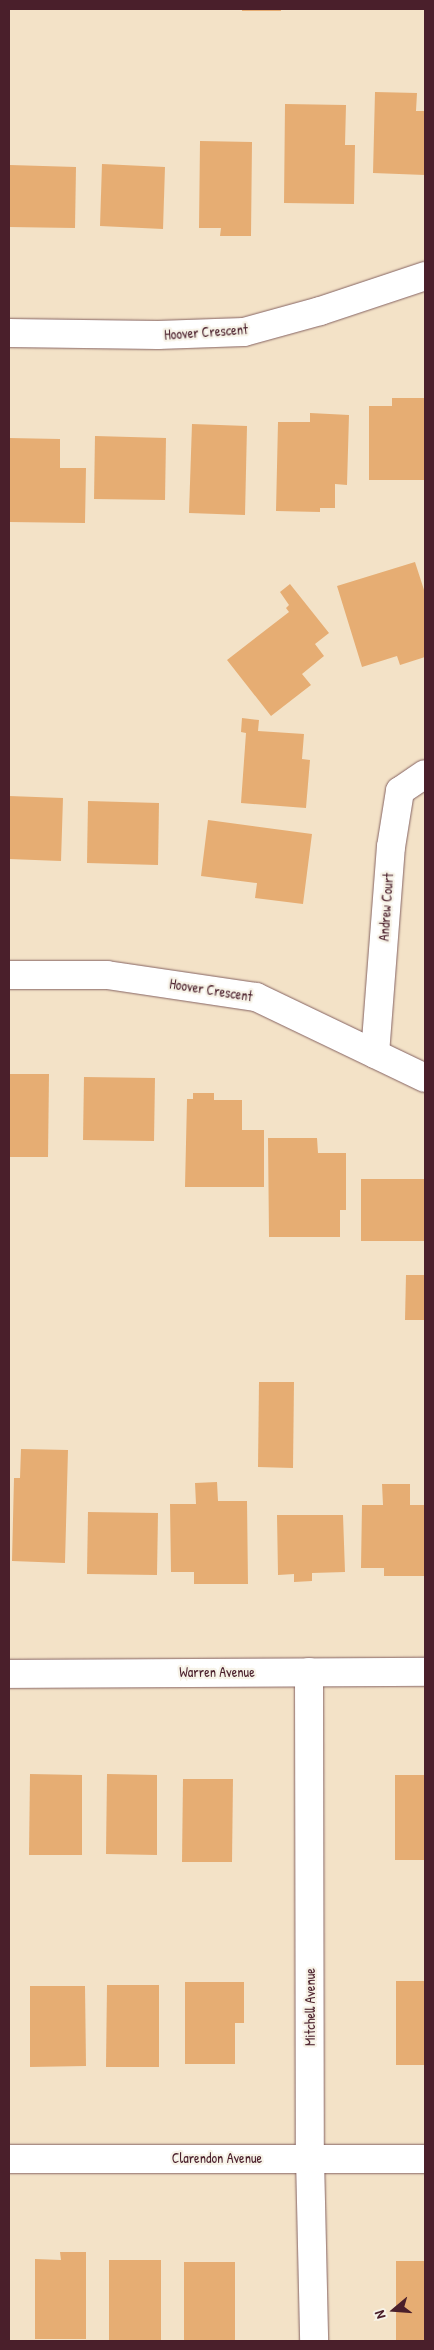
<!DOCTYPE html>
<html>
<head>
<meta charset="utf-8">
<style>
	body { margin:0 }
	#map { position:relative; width:434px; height:2350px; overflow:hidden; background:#f3e2c7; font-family:"Patrick Hand",sans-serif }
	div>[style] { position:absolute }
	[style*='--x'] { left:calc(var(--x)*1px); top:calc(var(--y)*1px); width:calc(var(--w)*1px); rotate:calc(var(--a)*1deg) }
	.building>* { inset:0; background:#e6ad73 }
	.roads { filter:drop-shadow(0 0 1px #856362) drop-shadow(0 0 1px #856362) }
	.minor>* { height:28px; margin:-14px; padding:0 14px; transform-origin:14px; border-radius:14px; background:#fff }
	span { translate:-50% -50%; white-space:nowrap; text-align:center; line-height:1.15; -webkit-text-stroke:4.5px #f7f3e8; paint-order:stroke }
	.street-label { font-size:14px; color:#4a1f2b }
	.frame { position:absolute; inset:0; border:10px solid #4a1f2b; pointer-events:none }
	.north { position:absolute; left:369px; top:2285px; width:50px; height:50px; -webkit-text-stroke:4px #f7f3e8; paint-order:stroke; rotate:252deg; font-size:14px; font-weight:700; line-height:20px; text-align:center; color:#4a1f2b }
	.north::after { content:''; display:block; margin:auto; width:18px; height:22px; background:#4a1f2b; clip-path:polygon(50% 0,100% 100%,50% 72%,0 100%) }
</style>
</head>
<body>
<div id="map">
	<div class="building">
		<div style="clip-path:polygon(242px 9px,281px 9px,281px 11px,242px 11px)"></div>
		<div style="clip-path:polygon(375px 92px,417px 93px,416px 111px,425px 111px,425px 175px,373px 173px)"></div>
		<div style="clip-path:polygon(285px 104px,346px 105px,345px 145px,355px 145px,354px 204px,284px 203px)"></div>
		<div style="clip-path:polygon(200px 141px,252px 142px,251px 236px,220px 236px,221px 228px,199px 228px)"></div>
		<div style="clip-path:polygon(102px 164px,165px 167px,163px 229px,100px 226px)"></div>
		<div style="clip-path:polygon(10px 165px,76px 167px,75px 228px,9px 227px)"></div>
		<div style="clip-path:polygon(392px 398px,424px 398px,425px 480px,369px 480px,369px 406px,392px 406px)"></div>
		<div style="clip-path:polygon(310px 413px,349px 415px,347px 485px,335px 484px,335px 508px,320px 508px,320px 512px,276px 511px,278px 422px,310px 422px)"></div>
		<div style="clip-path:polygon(192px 424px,247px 426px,245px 515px,189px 513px)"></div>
		<div style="clip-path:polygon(95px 436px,166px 438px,165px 500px,94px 499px)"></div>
		<div style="clip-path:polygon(9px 438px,60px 439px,60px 468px,86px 468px,85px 523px,9px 522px)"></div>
		<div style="clip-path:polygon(415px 562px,425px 593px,425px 657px,400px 665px,397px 656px,362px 667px,337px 586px)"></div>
		<div style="clip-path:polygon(290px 584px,329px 633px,315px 644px,324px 656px,302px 674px,311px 685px,271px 716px,227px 660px,289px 612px,286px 608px,289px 605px,280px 592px)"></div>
		<div style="clip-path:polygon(242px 718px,259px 720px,258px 731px,304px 734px,302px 759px,310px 760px,306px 808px,241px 803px,246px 733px,241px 732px)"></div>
		<div style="clip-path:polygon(9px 796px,63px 798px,61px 861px,9px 859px)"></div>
		<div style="clip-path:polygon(88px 801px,159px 803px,158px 865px,87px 863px)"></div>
		<div style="clip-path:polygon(208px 820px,312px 834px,303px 904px,255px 898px,257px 883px,201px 876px)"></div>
		<div style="clip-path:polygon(9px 1074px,49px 1074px,48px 1157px,9px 1157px)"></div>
		<div style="clip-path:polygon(84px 1077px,155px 1078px,154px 1141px,83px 1140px)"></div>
		<div style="clip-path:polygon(193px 1093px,214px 1093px,214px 1100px,242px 1100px,242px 1130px,264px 1130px,264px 1187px,185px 1187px,187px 1099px,193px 1099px)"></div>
		<div style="clip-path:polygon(268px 1138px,317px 1138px,318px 1153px,346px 1153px,346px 1210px,340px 1210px,340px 1237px,269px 1237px)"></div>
		<div style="clip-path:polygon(361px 1179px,425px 1179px,425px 1241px,361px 1241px)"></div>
		<div style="clip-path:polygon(406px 1275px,425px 1275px,425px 1320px,405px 1320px)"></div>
		<div style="clip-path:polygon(259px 1382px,294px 1382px,293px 1468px,258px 1467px)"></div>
		<div style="clip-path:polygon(21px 1449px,68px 1450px,65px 1563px,12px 1561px,14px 1478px,20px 1478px)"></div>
		<div style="clip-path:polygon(217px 1482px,218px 1501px,247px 1501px,248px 1584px,194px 1584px,194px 1572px,171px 1572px,170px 1504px,196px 1504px,195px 1483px)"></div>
		<div style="clip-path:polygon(382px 1484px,410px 1484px,410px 1505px,425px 1505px,425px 1576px,384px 1576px,384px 1568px,361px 1568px,362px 1505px,383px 1505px)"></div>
		<div style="clip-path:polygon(88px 1512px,158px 1513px,157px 1575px,87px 1574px)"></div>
		<div style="clip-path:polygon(277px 1515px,343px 1515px,345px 1572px,312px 1573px,312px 1581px,294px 1582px,294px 1574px,278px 1575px)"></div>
		<div style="clip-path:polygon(30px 1774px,82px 1775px,82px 1855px,29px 1855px)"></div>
		<div style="clip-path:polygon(107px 1774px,157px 1775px,157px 1855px,106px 1854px)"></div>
		<div style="clip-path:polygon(395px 1775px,425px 1775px,425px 1860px,395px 1860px)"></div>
		<div style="clip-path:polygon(183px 1779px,233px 1779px,232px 1862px,182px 1862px)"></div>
		<div style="clip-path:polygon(396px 1981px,425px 1981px,425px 2065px,396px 2065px)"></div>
		<div style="clip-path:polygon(185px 1982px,244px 1982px,244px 2023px,235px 2023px,235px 2064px,185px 2064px)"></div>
		<div style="clip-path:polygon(107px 1985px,159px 1985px,159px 2067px,106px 2067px)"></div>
		<div style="clip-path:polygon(30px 1986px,85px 1986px,86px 2066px,30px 2067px)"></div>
		<div style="clip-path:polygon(60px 2252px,86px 2252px,86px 2339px,35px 2339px,35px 2259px,61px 2260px)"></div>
		<div style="clip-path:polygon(109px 2260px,161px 2260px,161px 2341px,109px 2341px)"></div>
		<div style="clip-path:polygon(396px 2261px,425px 2261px,425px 2341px,396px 2341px)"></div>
		<div style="clip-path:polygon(184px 2262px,235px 2262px,235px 2341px,184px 2341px)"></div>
	</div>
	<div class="roads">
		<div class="minor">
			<div style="--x:9;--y:333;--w:149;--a:0.8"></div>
			<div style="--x:158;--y:335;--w:86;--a:-2"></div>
			<div style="--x:244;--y:332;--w:79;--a:-15.4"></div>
			<div style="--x:320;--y:311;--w:111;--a:-18.4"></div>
			<div style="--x:9;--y:975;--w:98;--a:0"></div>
			<div style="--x:107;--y:975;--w:151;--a:8.4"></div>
			<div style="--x:256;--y:997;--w:187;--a:25.6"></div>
			<div style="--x:375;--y:1054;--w:208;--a:-85.6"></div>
			<div style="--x:391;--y:847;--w:57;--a:-80.9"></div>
			<div style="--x:400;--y:791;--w:30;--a:-34"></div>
			<div style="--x:309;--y:1672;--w:486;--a:89.9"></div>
			<div style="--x:310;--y:2158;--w:183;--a:88.7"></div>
			<div style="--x:9;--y:1674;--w:416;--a:-0.3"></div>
			<div style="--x:9;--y:2159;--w:416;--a:0"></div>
		</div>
	</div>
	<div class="street-label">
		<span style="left:206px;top:332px;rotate:-4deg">Hoover Crescent</span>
		<span style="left:386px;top:907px;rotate:-86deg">Andrew Court</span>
		<span style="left:211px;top:990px;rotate:9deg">Hoover Crescent</span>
		<span style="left:217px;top:1672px">Warren Avenue</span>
		<span style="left:310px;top:2007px;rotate:-90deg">Mitchell Avenue</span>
		<span style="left:217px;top:2158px">Clarendon Avenue</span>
	</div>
	<div class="frame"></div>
	<div class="north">N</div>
</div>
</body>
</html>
